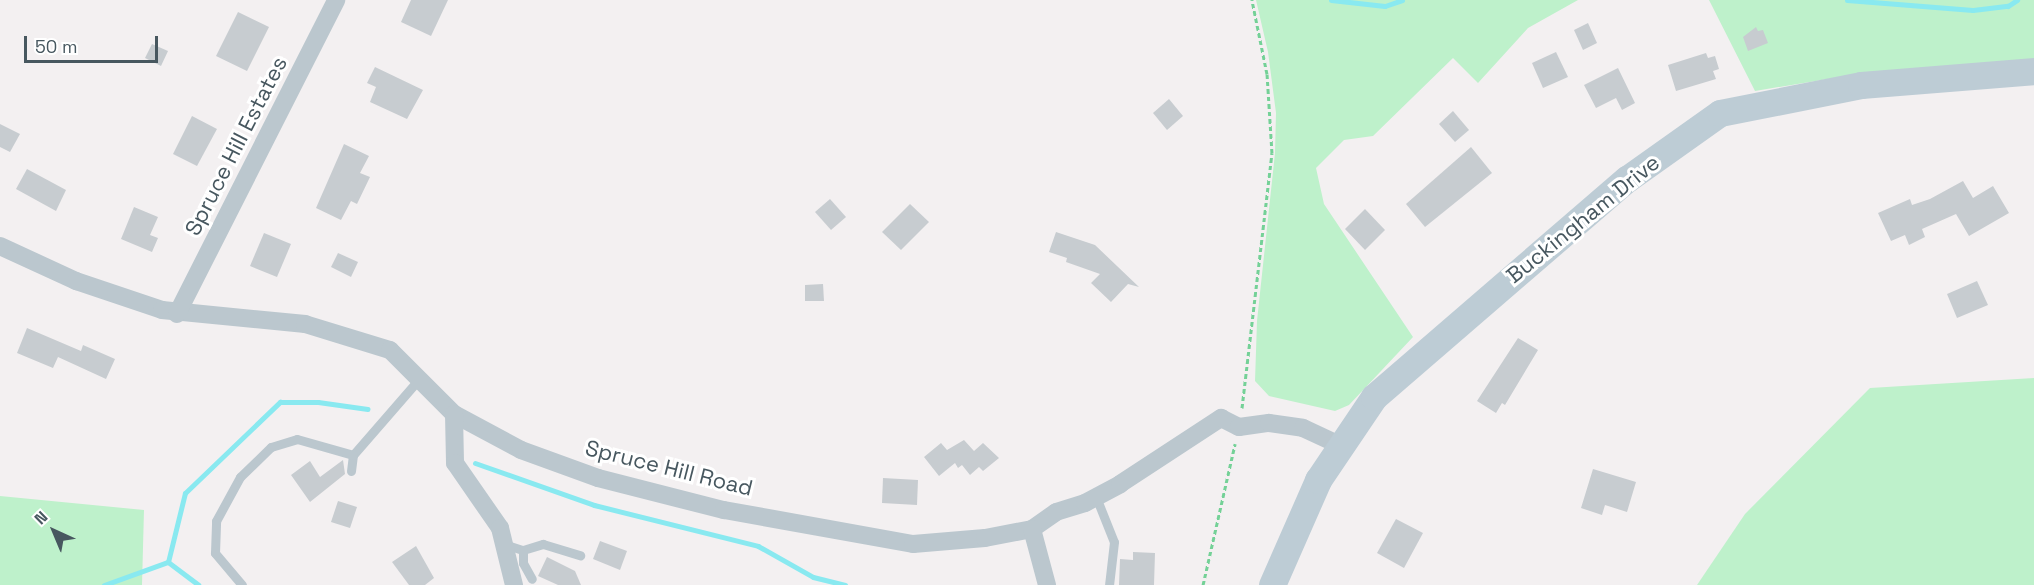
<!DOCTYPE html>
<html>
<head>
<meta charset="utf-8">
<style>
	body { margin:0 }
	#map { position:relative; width:2034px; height:585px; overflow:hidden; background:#f3f0f1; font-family:"Space Grotesk",sans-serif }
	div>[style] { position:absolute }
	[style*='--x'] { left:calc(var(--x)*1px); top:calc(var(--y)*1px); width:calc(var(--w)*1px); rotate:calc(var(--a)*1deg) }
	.green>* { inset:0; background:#bef1cb }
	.stream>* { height:5px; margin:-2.5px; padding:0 2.5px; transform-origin:2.5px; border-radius:2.5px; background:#89e9f0 }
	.building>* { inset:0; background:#c7ccd0 }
	.path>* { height:3px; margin-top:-1.5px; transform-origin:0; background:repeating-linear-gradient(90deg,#74d197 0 4.5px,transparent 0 7.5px) }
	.lane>* { height:9px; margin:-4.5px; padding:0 4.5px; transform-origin:4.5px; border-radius:4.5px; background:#bbc7ce }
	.street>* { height:18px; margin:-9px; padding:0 9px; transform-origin:9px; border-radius:9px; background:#bbc7ce }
	.secondary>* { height:27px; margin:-13.5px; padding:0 13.5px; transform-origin:13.5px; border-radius:13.5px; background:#bdccd5 }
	span { translate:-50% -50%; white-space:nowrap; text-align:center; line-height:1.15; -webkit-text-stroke:6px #fff; paint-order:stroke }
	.street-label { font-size:22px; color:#47575f }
	.north { position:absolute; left:24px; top:501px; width:60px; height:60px; -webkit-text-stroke:4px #fff; paint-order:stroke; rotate:316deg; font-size:16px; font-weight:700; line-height:24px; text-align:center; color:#47575f }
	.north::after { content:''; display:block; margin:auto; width:21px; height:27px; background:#47575f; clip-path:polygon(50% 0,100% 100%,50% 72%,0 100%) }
	.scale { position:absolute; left:24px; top:36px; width:134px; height:27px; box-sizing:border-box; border:3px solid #47575f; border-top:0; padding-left:8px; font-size:18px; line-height:21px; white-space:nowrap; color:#47575f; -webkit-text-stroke:4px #fff; paint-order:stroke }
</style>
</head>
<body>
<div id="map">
	<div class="green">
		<div style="clip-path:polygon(1256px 0,1578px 0,1528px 28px,1478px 83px,1453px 58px,1373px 136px,1344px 140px,1316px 168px,1324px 204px,1413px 337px,1349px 405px,1335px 411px,1269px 396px,1255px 381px,1257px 321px,1275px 153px,1276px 113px,1268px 52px)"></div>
		<div style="clip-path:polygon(1709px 0,2034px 0,2034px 59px,1864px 73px,1755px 91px)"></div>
		<div style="clip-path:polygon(2034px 378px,2034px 585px,1697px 585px,1745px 514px,1870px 388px)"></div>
		<div style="clip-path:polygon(0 496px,144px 510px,142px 585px,0 585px)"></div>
	</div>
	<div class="stream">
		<div style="--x:1331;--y:0;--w:54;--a:6.3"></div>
		<div style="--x:1385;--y:6;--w:18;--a:-19"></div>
		<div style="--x:1847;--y:0;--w:126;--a:4.5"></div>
		<div style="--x:1973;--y:10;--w:35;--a:-7"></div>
		<div style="--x:2008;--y:6;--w:11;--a:-34"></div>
		<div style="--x:475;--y:463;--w:126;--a:19.4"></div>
		<div style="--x:594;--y:505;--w:169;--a:14"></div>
		<div style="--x:758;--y:546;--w:63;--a:29.4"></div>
		<div style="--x:813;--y:577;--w:33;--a:14"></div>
		<div style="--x:168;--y:562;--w:71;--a:-76.2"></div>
		<div style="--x:185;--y:493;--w:132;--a:-43.8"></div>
		<div style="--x:280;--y:402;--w:38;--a:0"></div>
		<div style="--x:318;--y:402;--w:50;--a:8"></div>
		<div style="--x:168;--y:562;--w:38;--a:37"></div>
		<div style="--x:104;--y:585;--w:68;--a:-19.8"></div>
	</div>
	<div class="building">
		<div style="clip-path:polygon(411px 0,448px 0,431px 36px,401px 22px)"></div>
		<div style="clip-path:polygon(238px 12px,269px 27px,247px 71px,216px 56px)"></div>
		<div style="clip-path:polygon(1588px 23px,1597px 43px,1583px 50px,1574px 30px)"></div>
		<div style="clip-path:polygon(1756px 27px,1758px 31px,1763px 30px,1768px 43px,1748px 51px,1743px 37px)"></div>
		<div style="clip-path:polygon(152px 44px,168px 51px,161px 66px,145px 58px)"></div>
		<div style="clip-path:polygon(1556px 52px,1568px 77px,1543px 88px,1532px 63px)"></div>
		<div style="clip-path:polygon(1706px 53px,1708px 58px,1715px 56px,1719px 69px,1713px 71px,1716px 79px,1676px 91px,1668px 65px)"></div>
		<div style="clip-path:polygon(375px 67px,423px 90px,407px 119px,370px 102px,376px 87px,367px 83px)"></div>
		<div style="clip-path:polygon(1618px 68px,1635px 103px,1622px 110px,1616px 98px,1596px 108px,1584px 85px)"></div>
		<div style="clip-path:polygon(1169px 99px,1183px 116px,1167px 130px,1153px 113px)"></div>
		<div style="clip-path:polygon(1453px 111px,1469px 130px,1455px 142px,1439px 124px)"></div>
		<div style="clip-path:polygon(192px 116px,217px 129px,197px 166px,173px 154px)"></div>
		<div style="clip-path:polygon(0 124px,20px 134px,10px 152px,0 147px)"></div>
		<div style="clip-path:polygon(344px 144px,369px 156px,360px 173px,370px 177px,357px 204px,351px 201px,341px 220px,316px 208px)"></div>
		<div style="clip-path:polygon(1471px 147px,1492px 173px,1425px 227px,1406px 204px)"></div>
		<div style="clip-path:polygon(27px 169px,66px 190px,56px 211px,16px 189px)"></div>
		<div style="clip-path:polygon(1963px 181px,1973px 198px,1993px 186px,2009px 213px,1969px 236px,1956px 214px,1922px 229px,1925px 237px,1909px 245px,1905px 235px,1891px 241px,1878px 213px,1910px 199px,1912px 205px,1930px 199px)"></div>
		<div style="clip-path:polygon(830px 199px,846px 217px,831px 230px,815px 212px)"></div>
		<div style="clip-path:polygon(910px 204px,929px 222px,901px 250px,882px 232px)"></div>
		<div style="clip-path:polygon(134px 207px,158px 217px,150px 235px,158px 238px,152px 252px,121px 239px)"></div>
		<div style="clip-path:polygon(1365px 209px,1385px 230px,1365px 250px,1345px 229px)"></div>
		<div style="clip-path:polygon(1056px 232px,1095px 245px,1139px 287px,1128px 284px,1111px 302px,1091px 283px,1100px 274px,1066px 262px,1067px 258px,1049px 252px)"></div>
		<div style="clip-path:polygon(264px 233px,291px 244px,277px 277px,250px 266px)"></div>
		<div style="clip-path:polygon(338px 253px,358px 262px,351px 277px,331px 267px)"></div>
		<div style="clip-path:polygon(1977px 281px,1988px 305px,1957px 318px,1947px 294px)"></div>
		<div style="clip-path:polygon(823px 284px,824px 301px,805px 301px,805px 285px)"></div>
		<div style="clip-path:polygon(27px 328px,81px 351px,83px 345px,115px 359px,106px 379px,58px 357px,53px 368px,17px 353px)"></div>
		<div style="clip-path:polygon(1518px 338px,1538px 350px,1505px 405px,1502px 403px,1496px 413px,1477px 401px)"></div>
		<div style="clip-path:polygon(964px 440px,974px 451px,983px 443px,999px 458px,983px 471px,979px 467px,970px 475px,962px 465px,958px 468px,955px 463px,939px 476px,924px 457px,941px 443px,947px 450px)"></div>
		<div style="clip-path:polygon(343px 460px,345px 474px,310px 502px,291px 475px,310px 461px,320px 477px)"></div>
		<div style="clip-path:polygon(1593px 469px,1636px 482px,1627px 512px,1605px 505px,1602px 515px,1581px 508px)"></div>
		<div style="clip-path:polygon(883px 478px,918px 480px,917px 505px,882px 503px)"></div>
		<div style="clip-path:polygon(338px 501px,357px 507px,350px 528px,331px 522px)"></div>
		<div style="clip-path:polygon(1396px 519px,1423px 533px,1404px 568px,1377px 553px)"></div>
		<div style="clip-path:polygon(600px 541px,627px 551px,620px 570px,593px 559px)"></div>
		<div style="clip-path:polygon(416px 546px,434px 578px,425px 585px,409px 585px,392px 562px)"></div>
		<div style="clip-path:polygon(1133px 552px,1155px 553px,1154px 585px,1119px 585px,1120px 559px,1133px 560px)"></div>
		<div style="clip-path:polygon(547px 557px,575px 571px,581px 585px,558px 585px,538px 576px)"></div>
	</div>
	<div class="path">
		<div style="--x:1242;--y:408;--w:257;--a:-83.3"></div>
		<div style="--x:1272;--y:153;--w:79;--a:-93.6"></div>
		<div style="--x:1267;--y:74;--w:76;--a:-101.5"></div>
		<div style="--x:1203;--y:585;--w:145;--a:-77.2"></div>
	</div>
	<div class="lane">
		<div style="--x:351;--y:471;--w:16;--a:-83"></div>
		<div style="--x:353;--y:455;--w:101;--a:-49"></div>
		<div style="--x:1096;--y:497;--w:48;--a:68.2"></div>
		<div style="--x:1114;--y:542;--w:43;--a:96.6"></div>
		<div style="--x:504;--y:544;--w:20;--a:18"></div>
		<div style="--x:523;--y:550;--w:21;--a:-17"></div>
		<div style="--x:543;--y:544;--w:39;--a:17"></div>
		<div style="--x:523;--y:550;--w:13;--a:90"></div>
		<div style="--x:523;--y:563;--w:18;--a:61"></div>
		<div style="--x:242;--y:585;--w:42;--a:-130.2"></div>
		<div style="--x:215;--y:553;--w:32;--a:-88"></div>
		<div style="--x:216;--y:521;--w:50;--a:-61.4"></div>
		<div style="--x:240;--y:477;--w:43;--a:-44.1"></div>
		<div style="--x:271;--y:447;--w:27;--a:-17"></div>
		<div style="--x:297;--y:439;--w:58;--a:15.9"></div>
	</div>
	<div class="street">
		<div style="--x:0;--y:246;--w:84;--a:24.7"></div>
		<div style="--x:76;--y:281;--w:91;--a:18.6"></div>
		<div style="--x:162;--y:310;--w:144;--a:5.6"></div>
		<div style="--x:305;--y:324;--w:89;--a:17"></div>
		<div style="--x:390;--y:350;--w:91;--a:45"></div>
		<div style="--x:454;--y:414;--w:76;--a:28.2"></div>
		<div style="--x:521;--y:450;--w:82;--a:20"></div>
		<div style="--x:598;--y:478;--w:130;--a:14.3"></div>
		<div style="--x:724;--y:510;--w:192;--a:10.2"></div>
		<div style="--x:913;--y:544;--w:72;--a:-4.8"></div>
		<div style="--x:985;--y:538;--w:48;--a:-10.8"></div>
		<div style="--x:1032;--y:529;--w:29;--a:-35"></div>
		<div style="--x:1056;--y:512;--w:30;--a:-17"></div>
		<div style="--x:1085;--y:503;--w:40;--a:-28"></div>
		<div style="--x:1120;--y:484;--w:121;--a:-33.2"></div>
		<div style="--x:1221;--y:418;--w:20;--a:27"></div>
		<div style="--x:1239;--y:427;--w:30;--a:-8"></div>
		<div style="--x:1269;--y:423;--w:34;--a:8"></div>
		<div style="--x:1303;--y:428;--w:40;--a:25"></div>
		<div style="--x:177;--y:314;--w:352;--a:-63.1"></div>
		<div style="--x:454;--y:414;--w:49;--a:88.8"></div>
		<div style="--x:455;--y:463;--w:79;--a:55.3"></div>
		<div style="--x:500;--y:528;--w:59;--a:76.2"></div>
		<div style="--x:1032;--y:529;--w:58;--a:75"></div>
	</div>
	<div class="secondary">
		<div style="--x:1272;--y:585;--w:115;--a:-66.3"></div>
		<div style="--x:1318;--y:480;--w:100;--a:-56"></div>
		<div style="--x:1374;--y:397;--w:334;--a:-40.8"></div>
		<div style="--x:1627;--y:179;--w:114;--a:-35.4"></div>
		<div style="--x:1720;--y:113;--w:144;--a:-11.2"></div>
		<div style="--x:1861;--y:85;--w:174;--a:-4.6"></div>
	</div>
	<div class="street-label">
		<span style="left:236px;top:146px;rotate:-63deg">Spruce Hill Estates</span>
		<span style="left:1583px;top:219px;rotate:-39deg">Buckingham Drive</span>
		<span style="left:669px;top:468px;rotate:14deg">Spruce Hill Road</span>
	</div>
	<div class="north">N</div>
	<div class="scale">50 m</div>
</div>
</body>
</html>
